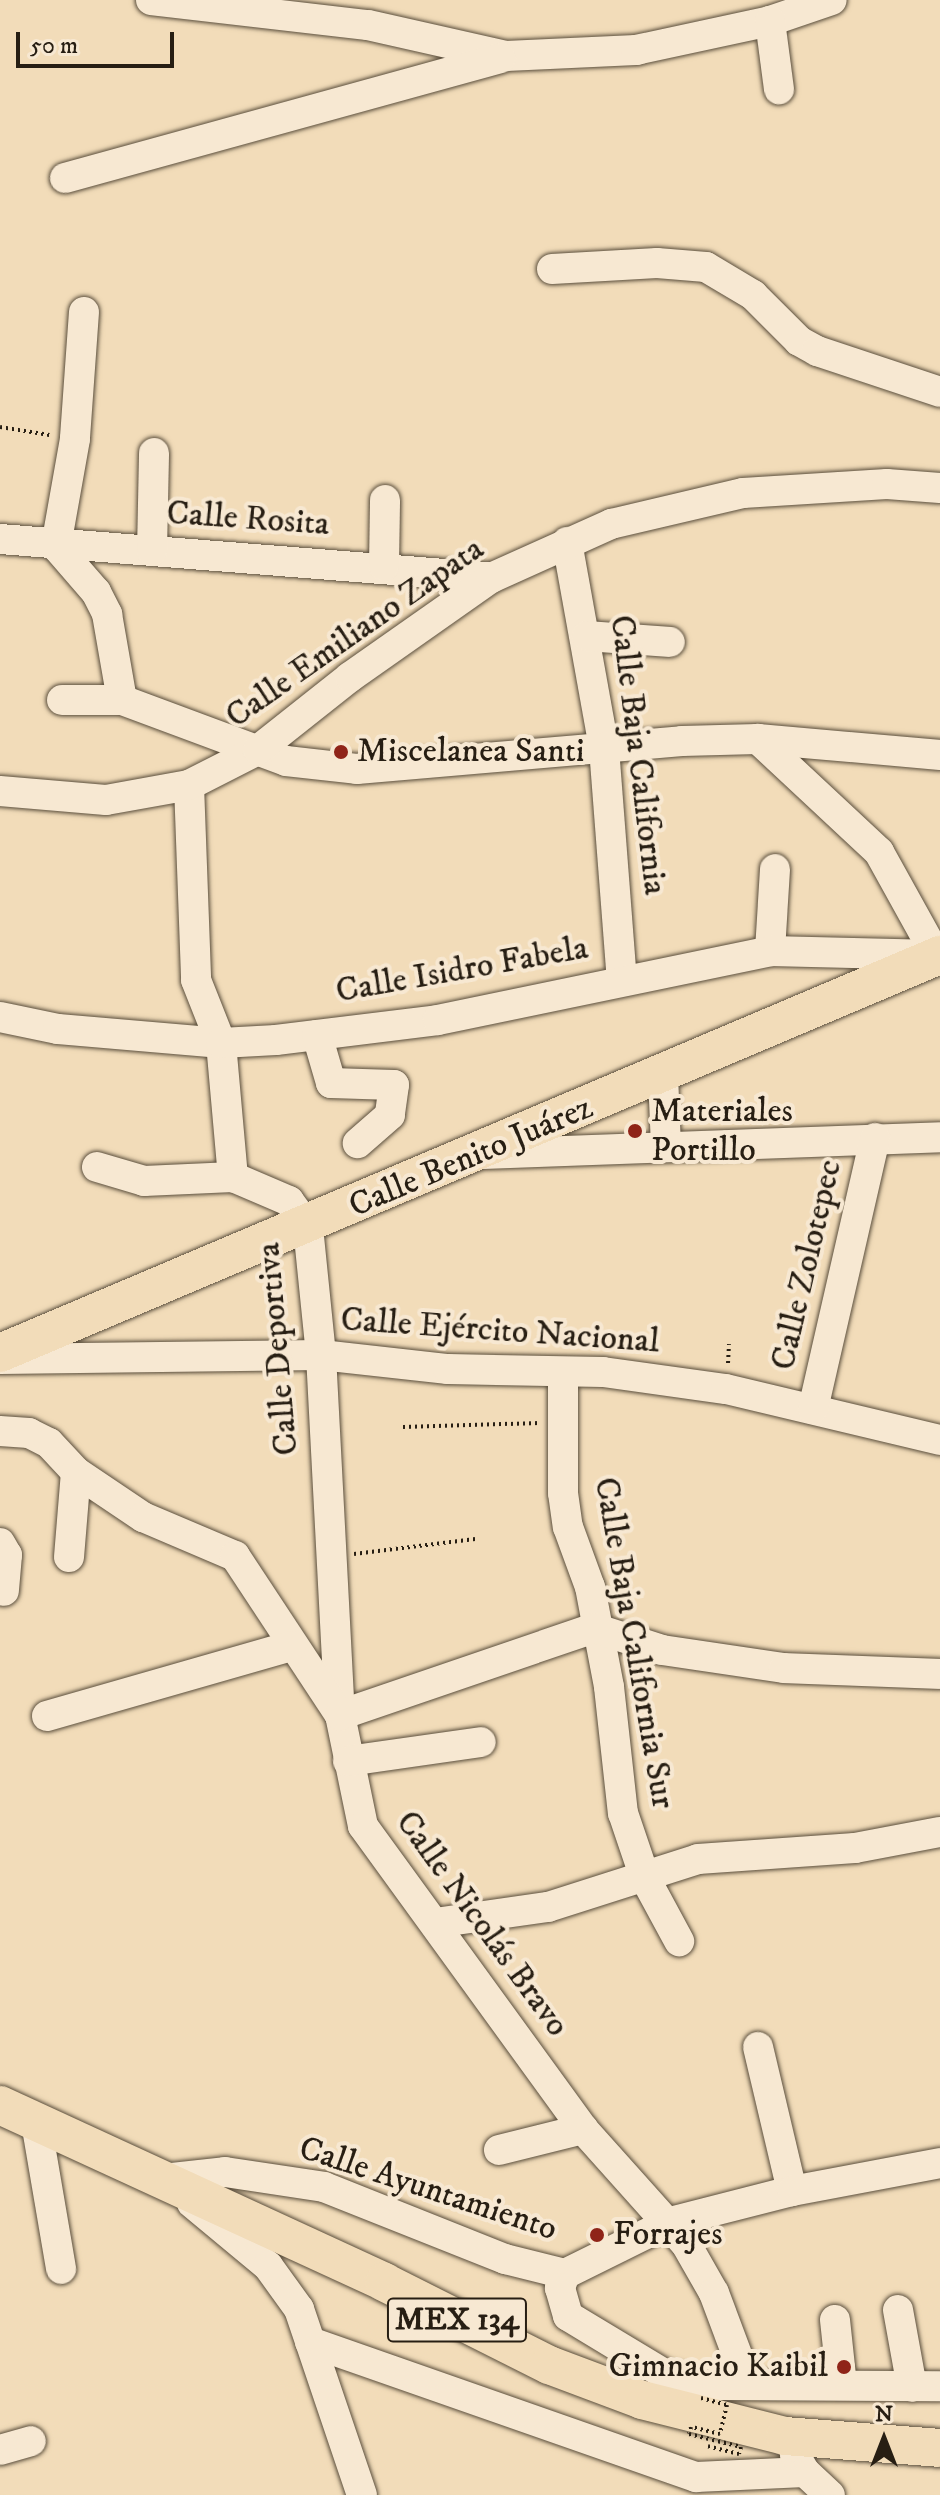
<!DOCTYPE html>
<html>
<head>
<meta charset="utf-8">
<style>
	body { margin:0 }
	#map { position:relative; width:940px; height:2495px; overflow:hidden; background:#f2dcb9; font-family:"IM FELL DW Pica",serif }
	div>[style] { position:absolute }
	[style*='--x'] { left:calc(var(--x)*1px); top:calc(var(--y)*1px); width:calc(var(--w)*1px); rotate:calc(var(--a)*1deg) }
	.path>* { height:4px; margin-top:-2px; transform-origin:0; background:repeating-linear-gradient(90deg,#271e13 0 2px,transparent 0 6px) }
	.roads { filter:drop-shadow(0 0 2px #5a4e3c) drop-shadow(0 0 2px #5a4e3c) }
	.minor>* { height:30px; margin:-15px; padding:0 15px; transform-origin:15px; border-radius:15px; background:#f7e8d2 }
	.major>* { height:38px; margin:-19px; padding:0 19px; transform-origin:19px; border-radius:19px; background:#f2dcb9 }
	.path-bridge>* { height:4px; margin-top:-2px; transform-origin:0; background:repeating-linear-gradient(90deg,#271e13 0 2px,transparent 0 6px) }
	.dots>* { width:22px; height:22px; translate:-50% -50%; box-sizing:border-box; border:4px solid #f7e8d2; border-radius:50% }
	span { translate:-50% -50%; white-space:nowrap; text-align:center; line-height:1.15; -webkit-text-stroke:8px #f7e8d2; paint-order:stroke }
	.shield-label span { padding:2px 6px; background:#f7e8d2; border:2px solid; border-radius:6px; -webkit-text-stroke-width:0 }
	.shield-label { font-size:32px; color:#271e13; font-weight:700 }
	.street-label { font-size:34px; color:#271e13 }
	.poi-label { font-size:34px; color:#271e13 }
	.left { translate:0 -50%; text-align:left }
	.right { translate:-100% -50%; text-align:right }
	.north { position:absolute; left:844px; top:2399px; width:80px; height:80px; -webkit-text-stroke:6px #f7e8d2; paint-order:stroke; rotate:0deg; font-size:22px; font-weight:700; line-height:32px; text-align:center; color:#271e13 }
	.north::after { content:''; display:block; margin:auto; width:28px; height:36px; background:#271e13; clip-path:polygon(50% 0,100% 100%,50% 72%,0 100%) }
	.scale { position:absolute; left:16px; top:32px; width:158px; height:36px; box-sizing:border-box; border:4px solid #271e13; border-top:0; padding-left:10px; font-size:24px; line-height:28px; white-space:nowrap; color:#271e13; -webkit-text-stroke:6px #f7e8d2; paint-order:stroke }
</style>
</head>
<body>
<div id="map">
	<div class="path">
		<div style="--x:0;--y:427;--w:50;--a:9.3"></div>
		<div style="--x:728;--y:1363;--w:19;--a:-87"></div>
		<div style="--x:403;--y:1427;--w:137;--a:-1.7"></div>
		<div style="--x:354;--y:1554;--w:122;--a:-7.1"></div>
	</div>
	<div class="roads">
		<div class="minor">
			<div style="--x:151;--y:0;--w:218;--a:6.6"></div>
			<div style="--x:368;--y:25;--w:141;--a:12.7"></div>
			<div style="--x:506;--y:56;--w:130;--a:-2.6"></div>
			<div style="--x:636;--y:50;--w:137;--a:-12.2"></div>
			<div style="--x:770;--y:21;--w:65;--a:-18.7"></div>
			<div style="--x:770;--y:21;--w:69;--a:82.5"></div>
			<div style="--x:65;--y:178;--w:452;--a:-15.4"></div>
			<div style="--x:552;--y:269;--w:105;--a:-3.3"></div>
			<div style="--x:657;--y:263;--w:49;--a:4.7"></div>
			<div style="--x:706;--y:267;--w:55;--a:30.8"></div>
			<div style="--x:753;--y:295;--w:65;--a:45"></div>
			<div style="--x:799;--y:341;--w:21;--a:29"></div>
			<div style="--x:817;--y:351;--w:130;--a:18.4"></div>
			<div style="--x:84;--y:312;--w:127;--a:94.1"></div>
			<div style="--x:75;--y:439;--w:109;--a:100.1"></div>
			<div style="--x:56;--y:546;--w:61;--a:49"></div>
			<div style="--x:96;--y:592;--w:25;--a:63"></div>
			<div style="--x:107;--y:614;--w:87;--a:80.1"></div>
			<div style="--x:0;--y:539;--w:493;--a:4.5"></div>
			<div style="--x:567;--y:542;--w:209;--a:79.8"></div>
			<div style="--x:604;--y:748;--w:233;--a:85.6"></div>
			<div style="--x:152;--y:551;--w:98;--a:-88.8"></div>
			<div style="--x:384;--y:566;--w:66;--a:-89.1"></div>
			<div style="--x:587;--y:636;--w:83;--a:4.1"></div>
			<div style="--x:62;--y:700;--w:60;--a:0"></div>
			<div style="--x:122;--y:700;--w:175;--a:20.4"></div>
			<div style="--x:286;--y:761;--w:71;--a:6.4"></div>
			<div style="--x:357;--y:769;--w:326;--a:-4.9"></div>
			<div style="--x:682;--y:741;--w:76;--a:-1.5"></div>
			<div style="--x:758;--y:739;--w:183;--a:5"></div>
			<div style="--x:189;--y:785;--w:195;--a:87.9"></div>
			<div style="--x:196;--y:980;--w:68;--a:68.4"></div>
			<div style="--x:221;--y:1043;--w:135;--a:84.9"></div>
			<div style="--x:233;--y:1177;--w:61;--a:23.2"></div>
			<div style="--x:289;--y:1201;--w:32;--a:54"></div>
			<div style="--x:308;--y:1227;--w:129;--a:84.2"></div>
			<div style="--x:321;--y:1355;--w:361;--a:87"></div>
			<div style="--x:340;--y:1715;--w:113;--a:78.3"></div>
			<div style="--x:363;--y:1826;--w:374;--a:54"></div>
			<div style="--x:583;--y:2129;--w:154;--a:48.2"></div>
			<div style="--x:686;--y:2244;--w:56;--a:60.3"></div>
			<div style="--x:714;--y:2293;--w:97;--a:69.5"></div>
			<div style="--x:0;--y:791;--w:106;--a:4.9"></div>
			<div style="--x:106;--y:800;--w:84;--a:-10.2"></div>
			<div style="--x:189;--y:785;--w:77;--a:-26.9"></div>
			<div style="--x:258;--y:750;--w:117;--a:-38.4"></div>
			<div style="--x:350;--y:677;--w:172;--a:-35.1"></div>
			<div style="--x:491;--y:578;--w:132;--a:-24.2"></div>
			<div style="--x:611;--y:524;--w:136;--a:-13.2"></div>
			<div style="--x:743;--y:493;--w:144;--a:-3.6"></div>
			<div style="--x:887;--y:484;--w:53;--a:4.3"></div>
			<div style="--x:770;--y:951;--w:82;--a:-86.5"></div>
			<div style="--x:0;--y:1017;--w:59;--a:11.7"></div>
			<div style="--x:58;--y:1029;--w:164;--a:4.9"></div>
			<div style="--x:221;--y:1043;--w:55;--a:-3.1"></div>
			<div style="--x:276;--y:1040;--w:163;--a:-7"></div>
			<div style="--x:438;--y:1020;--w:339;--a:-11.7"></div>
			<div style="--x:770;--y:951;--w:166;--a:1.4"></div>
			<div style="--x:936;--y:955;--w:118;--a:-119"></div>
			<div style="--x:879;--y:852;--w:166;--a:-137"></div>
			<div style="--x:317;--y:1035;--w:50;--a:73.7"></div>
			<div style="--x:331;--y:1083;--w:63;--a:1.8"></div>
			<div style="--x:394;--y:1085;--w:30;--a:98"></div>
			<div style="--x:390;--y:1115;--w:43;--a:138.8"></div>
			<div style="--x:663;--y:1075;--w:71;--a:87.6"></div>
			<div style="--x:484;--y:1154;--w:456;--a:-2.1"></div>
			<div style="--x:97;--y:1167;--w:49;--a:16.6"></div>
			<div style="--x:144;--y:1181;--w:89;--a:-2.6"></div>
			<div style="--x:0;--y:1359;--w:321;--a:-0.7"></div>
			<div style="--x:321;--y:1355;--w:128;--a:6.3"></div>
			<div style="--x:448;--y:1369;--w:155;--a:1.1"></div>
			<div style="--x:603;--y:1372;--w:124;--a:7.9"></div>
			<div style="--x:726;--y:1389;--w:220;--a:13.4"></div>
			<div style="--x:563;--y:1372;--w:121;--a:90"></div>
			<div style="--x:563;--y:1493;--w:34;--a:82"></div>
			<div style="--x:568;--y:1527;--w:64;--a:69.9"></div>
			<div style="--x:590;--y:1587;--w:102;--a:79.2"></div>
			<div style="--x:609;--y:1687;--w:127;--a:83.7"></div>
			<div style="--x:623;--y:1813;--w:69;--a:71.3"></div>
			<div style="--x:645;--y:1878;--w:72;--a:61.6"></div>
			<div style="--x:813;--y:1409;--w:278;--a:-77.1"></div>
			<div style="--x:0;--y:1431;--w:29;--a:4"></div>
			<div style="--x:29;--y:1433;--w:22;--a:27"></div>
			<div style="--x:49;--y:1443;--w:40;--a:47"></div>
			<div style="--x:76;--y:1472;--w:81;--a:33.9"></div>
			<div style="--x:143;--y:1517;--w:100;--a:23"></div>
			<div style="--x:235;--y:1556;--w:191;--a:56.6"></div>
			<div style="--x:0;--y:1543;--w:14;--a:60"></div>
			<div style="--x:7;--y:1555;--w:36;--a:95"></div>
			<div style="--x:69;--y:1557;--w:85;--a:-85.3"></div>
			<div style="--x:340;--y:1715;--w:268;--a:-18.9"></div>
			<div style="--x:594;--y:1628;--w:71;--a:17.9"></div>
			<div style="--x:662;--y:1650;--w:123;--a:8.4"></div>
			<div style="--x:784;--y:1668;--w:156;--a:2.2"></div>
			<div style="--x:47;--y:1716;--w:254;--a:-16"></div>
			<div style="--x:348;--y:1761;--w:134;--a:-8.1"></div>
			<div style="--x:435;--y:1923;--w:114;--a:-8.1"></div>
			<div style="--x:548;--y:1907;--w:157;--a:-17.7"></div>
			<div style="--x:698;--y:1859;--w:157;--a:-4"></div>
			<div style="--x:855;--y:1848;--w:86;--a:-10.7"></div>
			<div style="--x:758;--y:2047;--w:148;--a:76.7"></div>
			<div style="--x:36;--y:2122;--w:149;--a:80.3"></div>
			<div style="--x:499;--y:2150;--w:87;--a:-14"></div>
			<div style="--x:163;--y:2179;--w:62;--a:-6.4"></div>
			<div style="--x:225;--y:2172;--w:100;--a:8.6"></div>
			<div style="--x:324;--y:2187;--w:195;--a:21.7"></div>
			<div style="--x:505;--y:2259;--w:62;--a:14"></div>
			<div style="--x:565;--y:2274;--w:117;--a:-26.3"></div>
			<div style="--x:670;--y:2222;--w:126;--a:-14.3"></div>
			<div style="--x:792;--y:2191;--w:151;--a:-10.7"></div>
			<div style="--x:192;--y:2203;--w:99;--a:39.7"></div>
			<div style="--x:268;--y:2266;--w:53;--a:54.2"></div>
			<div style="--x:299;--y:2309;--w:196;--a:71.3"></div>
			<div style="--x:565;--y:2274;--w:15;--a:110"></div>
			<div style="--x:560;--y:2288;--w:29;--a:74"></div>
			<div style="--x:568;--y:2316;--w:112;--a:31.1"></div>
			<div style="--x:664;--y:2374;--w:40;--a:14.4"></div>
			<div style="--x:898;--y:2310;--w:78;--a:79.7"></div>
			<div style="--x:835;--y:2320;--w:65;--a:83.9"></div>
			<div style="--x:310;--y:2342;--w:409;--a:19.3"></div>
			<div style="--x:696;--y:2477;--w:109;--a:-2.6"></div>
			<div style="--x:644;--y:2400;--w:75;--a:-11.6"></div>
			<div style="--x:717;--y:2385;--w:223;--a:0.3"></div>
			<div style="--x:0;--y:2450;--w:32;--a:-16"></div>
			<div style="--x:795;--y:2455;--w:20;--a:60"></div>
			<div style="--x:805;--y:2472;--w:34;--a:43"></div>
		</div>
		<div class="major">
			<div style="--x:0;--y:1353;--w:1021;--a:-22.95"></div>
			<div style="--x:0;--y:2105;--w:423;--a:24.7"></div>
			<div style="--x:384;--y:2282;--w:185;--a:26.7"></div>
			<div style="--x:549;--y:2365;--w:99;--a:20.6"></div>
			<div style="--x:642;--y:2400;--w:147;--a:14.1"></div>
			<div style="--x:785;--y:2436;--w:155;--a:4.4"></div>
		</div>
	</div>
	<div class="path-bridge">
		<div style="--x:701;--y:2398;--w:27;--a:15"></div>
		<div style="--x:727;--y:2405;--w:30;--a:104"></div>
		<div style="--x:720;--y:2434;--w:30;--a:-166"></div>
		<div style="--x:691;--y:2427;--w:7;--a:106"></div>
		<div style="--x:689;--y:2434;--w:54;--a:14"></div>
		<div style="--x:741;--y:2447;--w:7;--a:106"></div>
		<div style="--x:739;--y:2454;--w:32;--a:-166"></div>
	</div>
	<div class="dots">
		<div style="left:341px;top:752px;background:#8f2418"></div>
		<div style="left:635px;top:1131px;background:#8f2418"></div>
		<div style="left:597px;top:2235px;background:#8f2418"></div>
		<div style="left:844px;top:2367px;background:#8f2418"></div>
	</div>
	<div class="shield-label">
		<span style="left:457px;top:2320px">MEX 134</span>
	</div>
	<div class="street-label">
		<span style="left:248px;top:519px;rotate:4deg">Calle Rosita</span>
		<span style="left:355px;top:633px;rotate:-35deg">Calle Emiliano Zapata</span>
		<span style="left:638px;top:755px;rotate:83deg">Calle Baja California</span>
		<span style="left:462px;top:970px;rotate:-10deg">Calle Isidro Fabela</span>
		<span style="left:471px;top:1157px;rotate:-23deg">Calle Benito Juárez</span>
		<span style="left:807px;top:1265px;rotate:-77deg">Calle Zolotepec</span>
		<span style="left:500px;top:1331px;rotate:4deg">Calle Ejército Nacional</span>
		<span style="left:278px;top:1349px;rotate:-95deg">Calle Deportiva</span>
		<span style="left:634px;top:1643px;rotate:80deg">Calle Baja California Sur</span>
		<span style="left:482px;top:1924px;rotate:54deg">Calle Nicolás Bravo</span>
		<span style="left:428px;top:2189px;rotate:18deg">Calle Ayuntamiento</span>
	</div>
	<div class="poi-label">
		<span class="left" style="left:357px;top:752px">Miscelanea Santi</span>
		<span class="left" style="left:651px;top:1131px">Materiales<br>Portillo</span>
		<span class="left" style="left:613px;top:2235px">Forrajes</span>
		<span class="right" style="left:828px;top:2367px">Gimnacio Kaibil</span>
	</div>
	<div class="north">N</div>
	<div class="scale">50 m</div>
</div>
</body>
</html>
